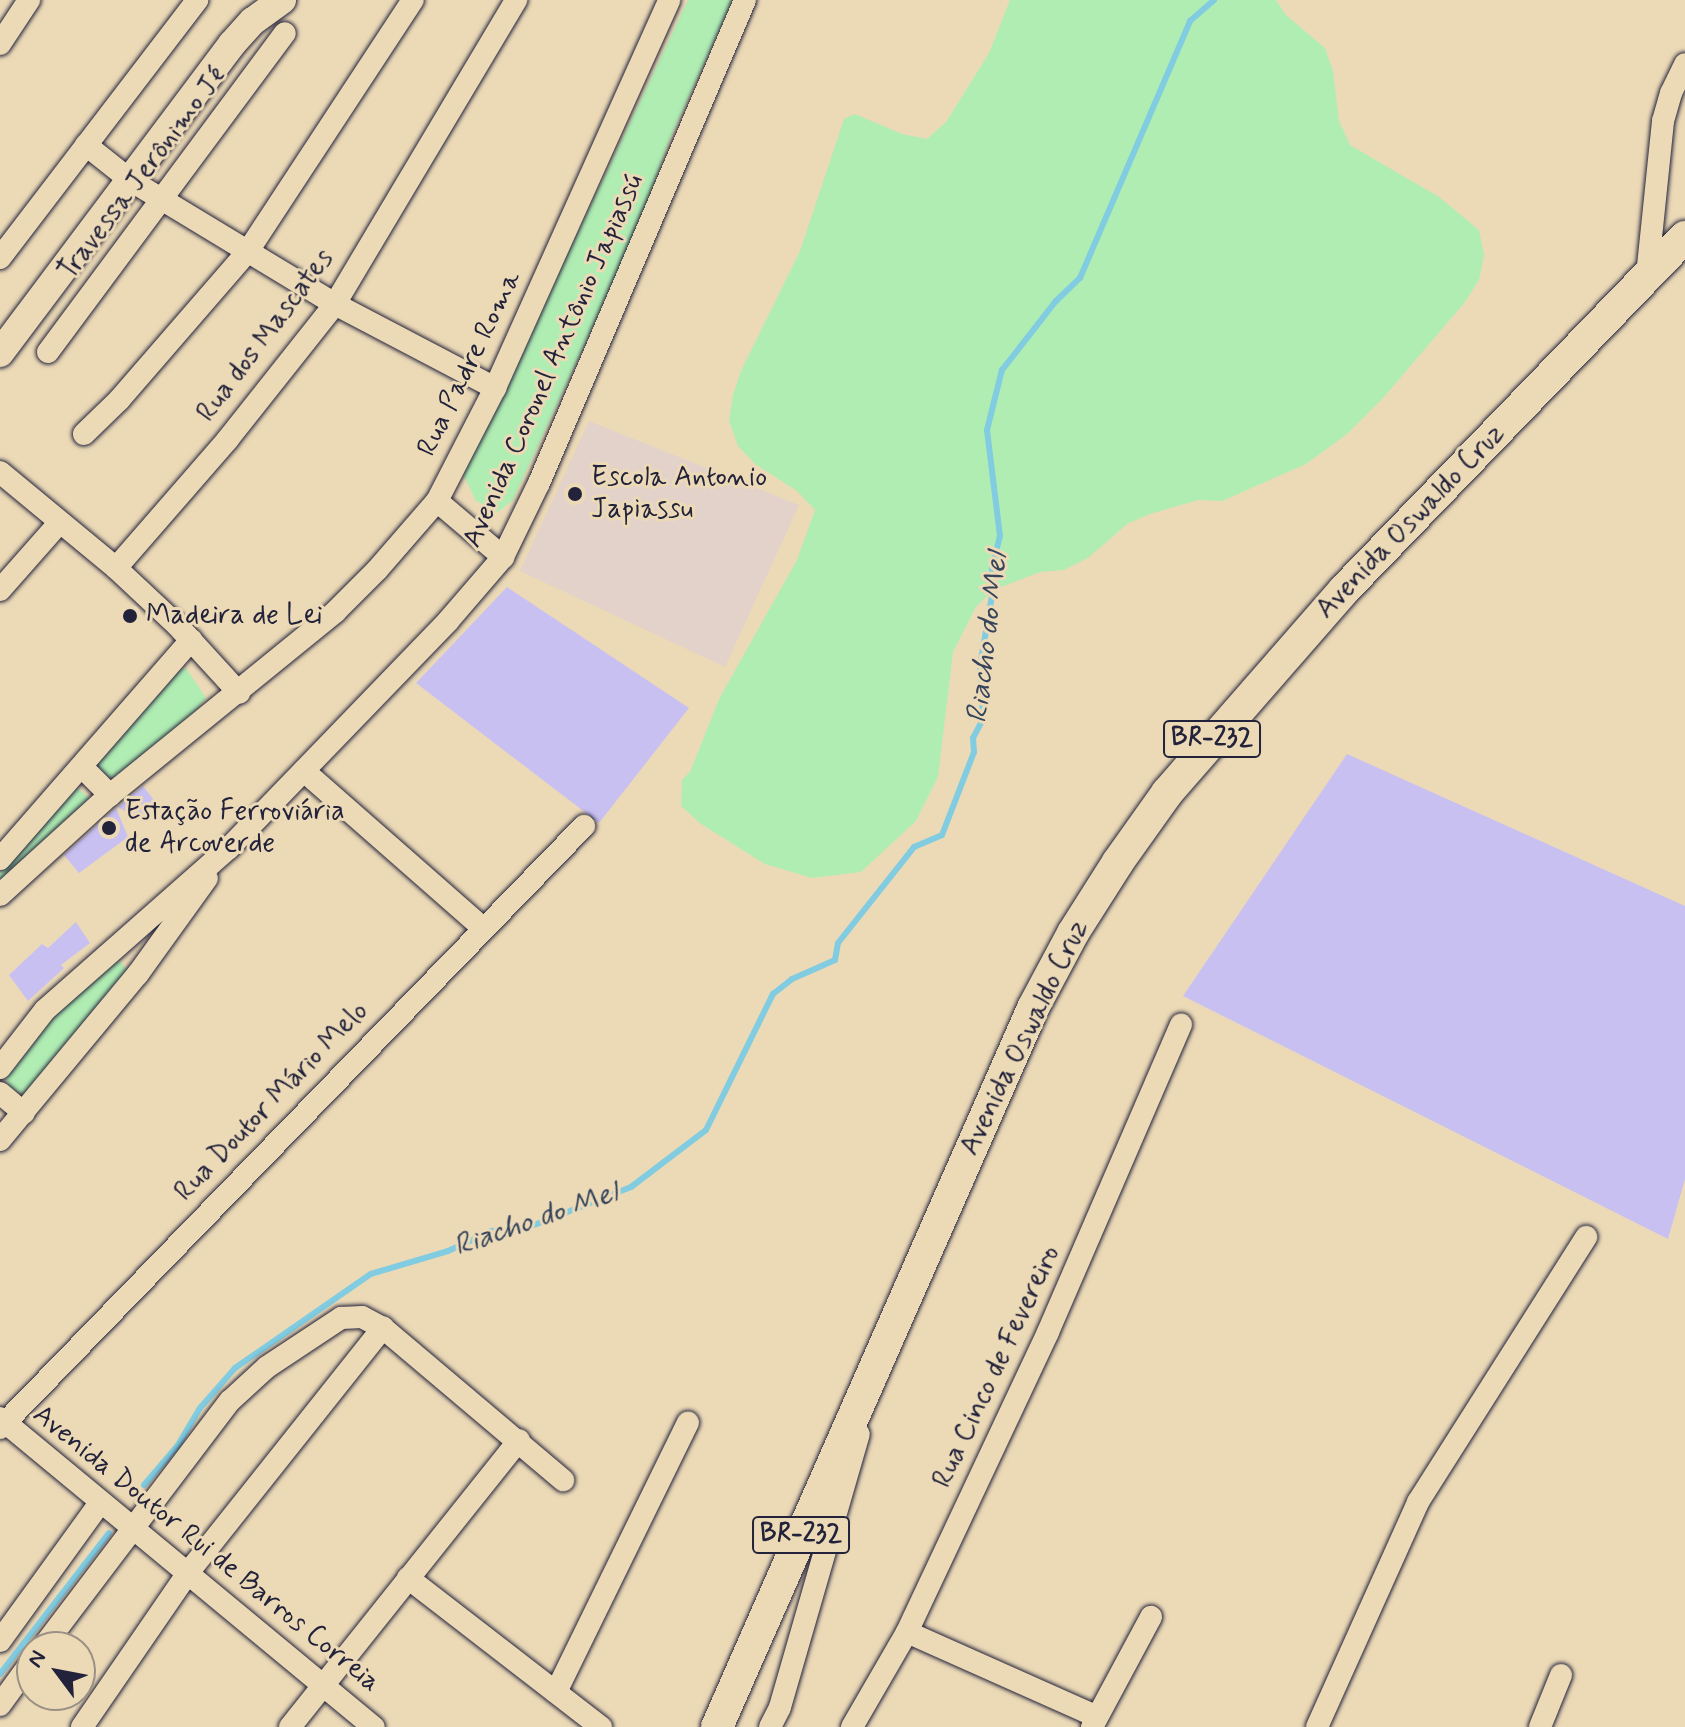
<!DOCTYPE html>
<html>
<head>
<meta charset="utf-8">
<style>
	body { margin:0 }
	#map { position:relative; width:1685px; height:1727px; overflow:hidden; background:#ecdab7; font-family:Mynerve,sans-serif }
	div>[style] { position:absolute }
	[style*='--x'] { left:calc(var(--x)*1px); top:calc(var(--y)*1px); width:calc(var(--w)*1px); rotate:calc(var(--a)*1deg) }
	.built>* { inset:0; background:#e2d2c9 }
	.green>* { inset:0; background:#b0edb3 }
	.stream>* { height:6px; margin:-3px; padding:0 3px; transform-origin:3px; border-radius:3px; background:#81cce1 }
	.building>* { inset:0; background:#c9c0f2 }
	.roads { filter:drop-shadow(0 0 2px #22223b) drop-shadow(0 0 2px #22223b) }
	.minor>* { height:22px; margin:-11px; padding:0 11px; transform-origin:11px; border-radius:11px; background:#ecdab7 }
	.major>* { height:28px; margin:-14px; padding:0 14px; transform-origin:14px; border-radius:14px; background:#ecdab7 }
	.highway>* { height:32px; margin:-16px; padding:0 16px; transform-origin:16px; border-radius:16px; background:#ecdab7 }
	.dots>* { width:22px; height:22px; translate:-50% -50%; box-sizing:border-box; border:4px solid #ecdab7; border-radius:50% }
	span { translate:-50% -50%; white-space:nowrap; text-align:center; line-height:1.15; -webkit-text-stroke:6px #ecdab7; paint-order:stroke }
	.shield-label span { padding:2px 6px; background:#ecdab7; border:2px solid; border-radius:6px; -webkit-text-stroke-width:0 }
	.shield-label { font-size:26px; color:#22223b; font-weight:700 }
	.street-label { font-size:28px; color:#22223b }
	.poi-label { font-size:28px; color:#22223b }
	.left { translate:0 -50%; text-align:left }
	.water-label { font-size:30px; color:#35445c; font-style:italic }
	.north { position:absolute; left:16px; top:1631px; width:80px; height:80px; box-sizing:border-box; background:#ecdab7; border:2px solid #9b9085; border-radius:50%; rotate:302deg; font-size:22px; font-weight:700; line-height:32px; text-align:center; color:#22223b }
	.north::after { content:''; display:block; margin:auto; width:28px; height:36px; background:#22223b; clip-path:polygon(50% 0,100% 100%,50% 72%,0 100%) }
</style>
</head>
<body>
<div id="map">
	<div class="built">
		<div style="clip-path:polygon(589px 421px,799px 505px,725px 667px,520px 571px)"></div>
	</div>
	<div class="green">
		<div style="clip-path:polygon(688px 0,733px 0,670px 139px,636px 233px,513px 500px,498px 512px,476px 501px,463px 474px)"></div>
		<div style="clip-path:polygon(1010px 0,1276px 0,1286px 15px,1325px 48px,1333px 71px,1339px 121px,1350px 145px,1439px 197px,1479px 230px,1484px 255px,1479px 280px,1465px 302px,1384px 397px,1347px 434px,1306px 464px,1222px 501px,1198px 500px,1150px 514px,1127px 524px,1088px 558px,1064px 570px,1040px 572px,993px 590px,976px 607px,953px 652px,938px 777px,916px 821px,861px 872px,812px 878px,765px 864px,701px 824px,681px 806px,682px 780px,690px 772px,719px 699px,797px 560px,815px 510px,797px 491px,755px 464px,738px 446px,729px 421px,733px 395px,741px 371px,800px 251px,844px 119px,855px 114px,902px 134px,927px 139px,946px 122px,989px 53px)"></div>
		<div style="clip-path:polygon(186px 668px,206px 698px,197px 710px,114px 779px,102px 774px,96px 767px,99px 758px,173px 673px)"></div>
		<div style="clip-path:polygon(73px 784px,92px 801px,0 881px,0 873px)"></div>
		<div style="clip-path:polygon(108px 962px,121px 962px,128px 972px,33px 1092px,20px 1093px,9px 1088px,6px 1077px,8px 1066px,47px 1019px)"></div>
	</div>
	<div class="stream">
		<div style="--x:144;--y:1485;--w:52;--a:-49.6"></div>
		<div style="--x:178;--y:1445;--w:43;--a:-59.3"></div>
		<div style="--x:200;--y:1408;--w:53;--a:-48.8"></div>
		<div style="--x:235;--y:1368;--w:165;--a:-34.7"></div>
		<div style="--x:371;--y:1274;--w:80;--a:-16.6"></div>
		<div style="--x:448;--y:1251;--w:47;--a:-24.9"></div>
		<div style="--x:491;--y:1231;--w:33;--a:-3"></div>
		<div style="--x:524;--y:1229;--w:115;--a:-21.4"></div>
		<div style="--x:631;--y:1187;--w:94;--a:-37.2"></div>
		<div style="--x:706;--y:1130;--w:152;--a:-63.8"></div>
		<div style="--x:773;--y:994;--w:24;--a:-38"></div>
		<div style="--x:792;--y:979;--w:47;--a:-23.8"></div>
		<div style="--x:835;--y:960;--w:17;--a:-80"></div>
		<div style="--x:838;--y:943;--w:122;--a:-51.6"></div>
		<div style="--x:914;--y:847;--w:30;--a:-23"></div>
		<div style="--x:942;--y:835;--w:89;--a:-68.9"></div>
		<div style="--x:974;--y:752;--w:14;--a:-94"></div>
		<div style="--x:973;--y:738;--w:21;--a:-62"></div>
		<div style="--x:983;--y:719;--w:53;--a:-93.2"></div>
		<div style="--x:980;--y:666;--w:77;--a:-80.3"></div>
		<div style="--x:993;--y:590;--w:22;--a:-93"></div>
		<div style="--x:992;--y:568;--w:33;--a:-76"></div>
		<div style="--x:1000;--y:536;--w:107;--a:-97"></div>
		<div style="--x:987;--y:430;--w:62;--a:-76"></div>
		<div style="--x:1002;--y:370;--w:88;--a:-52"></div>
		<div style="--x:1056;--y:301;--w:33;--a:-44"></div>
		<div style="--x:1080;--y:278;--w:280;--a:-66.8"></div>
		<div style="--x:1190;--y:21;--w:32;--a:-41"></div>
		<div style="--x:0;--y:1674;--w:178;--a:-52.3"></div>
	</div>
	<div class="building">
		<div style="clip-path:polygon(507px 587px,689px 708px,599px 823px,416px 683px)"></div>
		<div style="clip-path:polygon(1347px 754px,1685px 906px,1685px 1179px,1668px 1239px,1183px 996px)"></div>
		<div style="clip-path:polygon(143px 786px,157px 804px,151px 809px,155px 815px,145px 823px,118px 807px)"></div>
		<div style="clip-path:polygon(116px 808px,128px 837px,79px 873px,64px 855px)"></div>
		<div style="clip-path:polygon(76px 922px,90px 943px,61px 965px,64px 968px,28px 1001px,9px 975px,42px 944px,48px 948px)"></div>
	</div>
	<div class="roads">
		<div class="minor">
			<div style="--x:0;--y:44;--w:53;--a:-56.6"></div>
			<div style="--x:86;--y:145;--w:56;--a:38.5"></div>
			<div style="--x:130;--y:180;--w:240;--a:31.2"></div>
			<div style="--x:335;--y:304;--w:181;--a:27.7"></div>
			<div style="--x:0;--y:258;--w:325;--a:-52.6"></div>
			<div style="--x:1647;--y:276;--w:156;--a:-84.1"></div>
			<div style="--x:1663;--y:121;--w:29;--a:-74"></div>
			<div style="--x:1671;--y:93;--w:32;--a:-64"></div>
			<div style="--x:48;--y:352;--w:397;--a:-53.4"></div>
			<div style="--x:84;--y:434;--w:49;--a:-44.2"></div>
			<div style="--x:119;--y:400;--w:197;--a:-49.1"></div>
			<div style="--x:248;--y:251;--w:300;--a:-56.7"></div>
			<div style="--x:0;--y:472;--w:151;--a:39.6"></div>
			<div style="--x:116;--y:568;--w:83;--a:43.1"></div>
			<div style="--x:177;--y:625;--w:92;--a:47.6"></div>
			<div style="--x:437;--y:501;--w:87;--a:40.3"></div>
			<div style="--x:116;--y:568;--w:171;--a:-49"></div>
			<div style="--x:228;--y:439;--w:172;--a:-51.6"></div>
			<div style="--x:335;--y:304;--w:354;--a:-59.2"></div>
			<div style="--x:0;--y:590;--w:89;--a:-48.6"></div>
			<div style="--x:82;--y:767;--w:40;--a:45"></div>
			<div style="--x:304;--y:771;--w:238;--a:41.3"></div>
			<div style="--x:0;--y:859;--w:291;--a:-48.9"></div>
			<div style="--x:0;--y:895;--w:149;--a:-42.3"></div>
			<div style="--x:110;--y:795;--w:290;--a:-39.1"></div>
			<div style="--x:335;--y:612;--w:59;--a:-45"></div>
			<div style="--x:377;--y:570;--w:91;--a:-49"></div>
			<div style="--x:437;--y:501;--w:127;--a:-62.8"></div>
			<div style="--x:495;--y:388;--w:425;--a:-65.8"></div>
			<div style="--x:0;--y:1068;--w:73;--a:-52.2"></div>
			<div style="--x:45;--y:1010;--w:245;--a:-41.4"></div>
			<div style="--x:229;--y:848;--w:315;--a:-46"></div>
			<div style="--x:448;--y:621;--w:84;--a:-49.3"></div>
			<div style="--x:503;--y:557;--w:82;--a:-64.1"></div>
			<div style="--x:539;--y:483;--w:525;--a:-66.9"></div>
			<div style="--x:0;--y:1093;--w:31;--a:40"></div>
			<div style="--x:0;--y:1140;--w:216;--a:-50.3"></div>
			<div style="--x:138;--y:974;--w:118;--a:-54.3"></div>
			<div style="--x:0;--y:1418;--w:485;--a:39.6"></div>
			<div style="--x:0;--y:1428;--w:839;--a:-45.87"></div>
			<div style="--x:408;--y:1578;--w:244;--a:37.7"></div>
			<div style="--x:907;--y:1632;--w:207;--a:24"></div>
			<div style="--x:0;--y:1641;--w:170;--a:-54.1"></div>
			<div style="--x:43;--y:1647;--w:309;--a:-52.8"></div>
			<div style="--x:230;--y:1401;--w:50;--a:-42.6"></div>
			<div style="--x:267;--y:1367;--w:89;--a:-33.5"></div>
			<div style="--x:341;--y:1318;--w:21;--a:-3"></div>
			<div style="--x:362;--y:1317;--w:24;--a:28"></div>
			<div style="--x:383;--y:1328;--w:236;--a:40.2"></div>
			<div style="--x:556;--y:1692;--w:300;--a:-63.9"></div>
			<div style="--x:0;--y:1705;--w:54;--a:-54"></div>
			<div style="--x:82;--y:1727;--w:186;--a:-55.5"></div>
			<div style="--x:187;--y:1574;--w:315;--a:-51.5"></div>
			<div style="--x:290;--y:1727;--w:367;--a:-51.4"></div>
			<div style="--x:770;--y:1727;--w:22;--a:-63"></div>
			<div style="--x:780;--y:1707;--w:284;--a:-73.9"></div>
			<div style="--x:852;--y:1727;--w:110;--a:-59.9"></div>
			<div style="--x:907;--y:1632;--w:331;--a:-64.8"></div>
			<div style="--x:1048;--y:1332;--w:335;--a:-66.6"></div>
			<div style="--x:1092;--y:1727;--w:125;--a:-61.8"></div>
			<div style="--x:1317;--y:1727;--w:247;--a:-65.8"></div>
			<div style="--x:1418;--y:1502;--w:314;--a:-57.6"></div>
			<div style="--x:1540;--y:1727;--w:56;--a:-68"></div>
		</div>
		<div class="major">
			<div style="--x:0;--y:353;--w:386;--a:-53.1"></div>
			<div style="--x:232;--y:44;--w:31;--a:-48"></div>
			<div style="--x:253;--y:21;--w:36;--a:-36"></div>
		</div>
		<div class="highway">
			<div style="--x:717;--y:1727;--w:785;--a:-66.27"></div>
			<div style="--x:1033;--y:1008;--w:85;--a:-61.9"></div>
			<div style="--x:1073;--y:933;--w:84;--a:-57.6"></div>
			<div style="--x:1118;--y:862;--w:85;--a:-54.6"></div>
			<div style="--x:1167;--y:793;--w:269;--a:-48.9"></div>
			<div style="--x:1344;--y:590;--w:491;--a:-46"></div>
		</div>
	</div>
	<div class="dots">
		<div style="left:575px;top:494px;background:#22223b"></div>
		<div style="left:130px;top:616px;background:#22223b"></div>
		<div style="left:109px;top:828px;background:#22223b"></div>
	</div>
	<div class="shield-label">
		<span style="left:1212px;top:739px">BR-232</span>
		<span style="left:801px;top:1535px">BR-232</span>
	</div>
	<div class="street-label">
		<span style="left:143px;top:174px;rotate:-53deg">Travessa Jerônimo Jé</span>
		<span style="left:266px;top:336px;rotate:-53deg">Rua dos Mascates</span>
		<span style="left:554px;top:361px;rotate:-66deg">Avenida Coronel Antônio Japiassú</span>
		<span style="left:470px;top:364px;rotate:-64deg">Rua Padre Roma</span>
		<span style="left:1411px;top:522px;rotate:-46deg">Avenida Oswaldo Cruz</span>
		<span style="left:1025px;top:1038px;rotate:-64deg">Avenida Oswaldo Cruz</span>
		<span style="left:272px;top:1102px;rotate:-46deg">Rua Doutor Mário Melo</span>
		<span style="left:997px;top:1367px;rotate:-65deg">Rua Cinco de Fevereiro</span>
		<span style="left:206px;top:1549px;rotate:39deg">Avenida Doutor Rui de Barros Correia</span>
	</div>
	<div class="poi-label">
		<span class="left" style="left:591px;top:494px">Escola Antonio<br>Japiassu</span>
		<span class="left" style="left:146px;top:616px">Madeira de Lei</span>
		<span class="left" style="left:125px;top:828px">Estação Ferroviária<br>de Arcoverde</span>
	</div>
	<div class="water-label">
		<span style="left:988px;top:638px;rotate:-83deg">Riacho do Mel</span>
		<span style="left:536px;top:1220px;rotate:-19deg">Riacho do Mel</span>
	</div>
	<div class="north">N</div>
</div>
</body>
</html>
